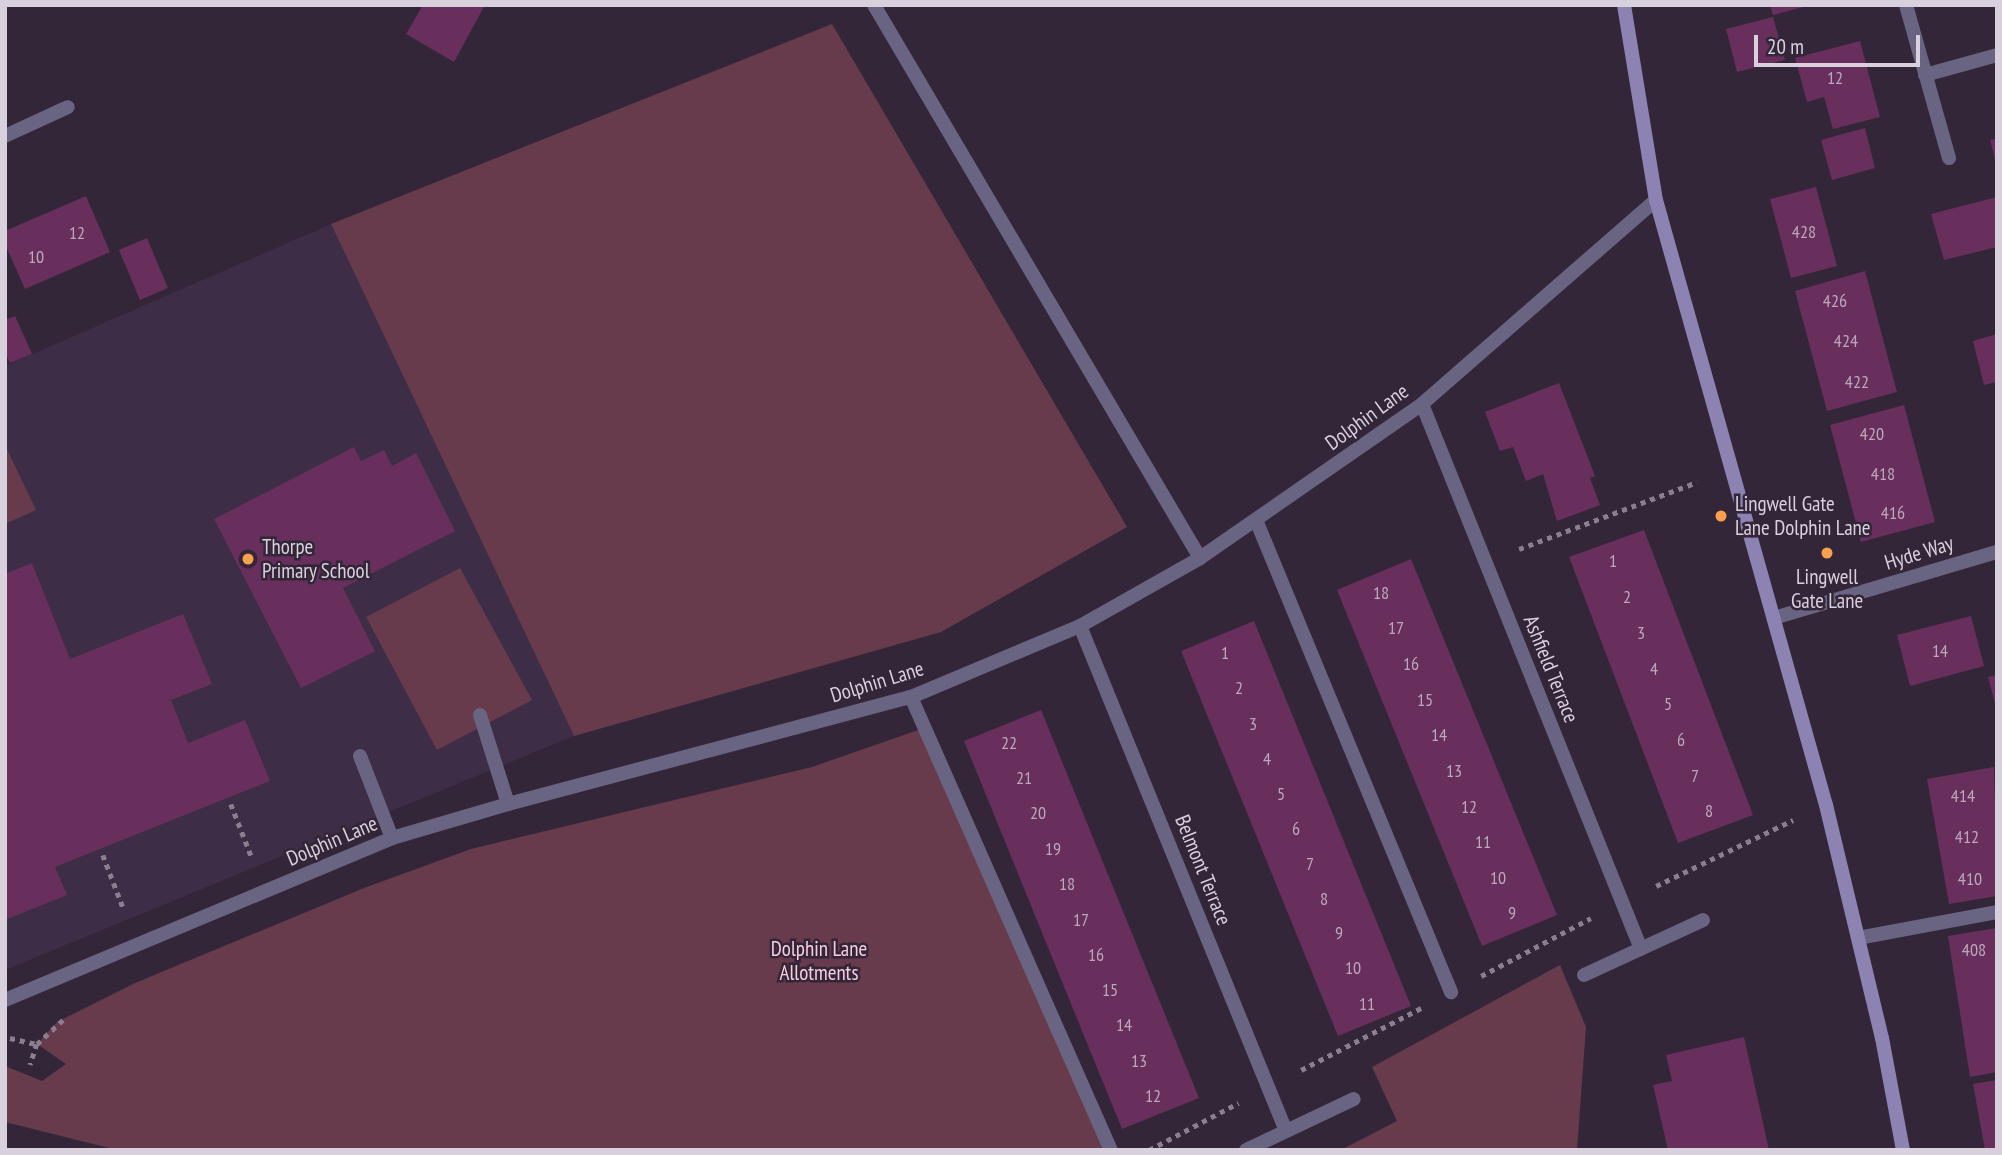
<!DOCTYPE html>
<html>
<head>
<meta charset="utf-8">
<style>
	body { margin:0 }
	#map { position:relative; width:2002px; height:1155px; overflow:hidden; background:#332639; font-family:"PT Sans Narrow",sans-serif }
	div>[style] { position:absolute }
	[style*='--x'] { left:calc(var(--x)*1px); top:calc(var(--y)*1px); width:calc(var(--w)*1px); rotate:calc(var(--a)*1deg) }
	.built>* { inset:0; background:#3d2d46 }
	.green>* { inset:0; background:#673b4c }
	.building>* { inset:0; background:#682f5d }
	.path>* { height:4.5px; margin-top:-2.25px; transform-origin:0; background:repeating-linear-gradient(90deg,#897f8e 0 5px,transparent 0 10px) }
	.lane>* { height:14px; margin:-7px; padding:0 7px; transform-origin:7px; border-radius:7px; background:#696481 }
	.street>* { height:14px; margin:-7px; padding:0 7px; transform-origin:7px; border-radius:7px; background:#696481 }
	.secondary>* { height:14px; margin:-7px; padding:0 7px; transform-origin:7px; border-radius:7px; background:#8c83b2 }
	.dots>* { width:19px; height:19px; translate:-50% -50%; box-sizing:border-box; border:4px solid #332639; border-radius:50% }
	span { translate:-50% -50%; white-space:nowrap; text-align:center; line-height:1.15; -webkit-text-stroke:5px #332639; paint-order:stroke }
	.number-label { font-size:18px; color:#bca8bc }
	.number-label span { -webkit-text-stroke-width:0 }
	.street-label { font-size:21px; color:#d8d0dc }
	.poi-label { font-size:21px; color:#d8d0dc }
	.left { translate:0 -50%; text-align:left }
	.park-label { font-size:21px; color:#f9cddc }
	.frame { position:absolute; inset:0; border:7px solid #d8d0dc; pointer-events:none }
	.scale { position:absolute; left:1754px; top:35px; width:166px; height:32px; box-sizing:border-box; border:4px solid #d8d0dc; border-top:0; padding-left:9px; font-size:21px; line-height:24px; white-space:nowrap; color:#d8d0dc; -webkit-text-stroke:5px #332639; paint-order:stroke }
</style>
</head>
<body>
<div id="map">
	<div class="built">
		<div style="clip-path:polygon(331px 224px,574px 736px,5px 970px,5px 366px)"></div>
	</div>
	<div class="green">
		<div style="clip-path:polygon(832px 24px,1127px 527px,941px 632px,574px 736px,331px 224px)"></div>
		<div style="clip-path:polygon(5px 445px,36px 510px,5px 524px)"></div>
		<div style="clip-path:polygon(460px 568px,532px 700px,437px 750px,366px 617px)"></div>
		<div style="clip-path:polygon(924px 728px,1111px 1150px,117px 1150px,5px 1122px,5px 1066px,42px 1081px,66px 1064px,37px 1044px,57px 1022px,135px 983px,364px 888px,471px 849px,812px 767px)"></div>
		<div style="clip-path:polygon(1560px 965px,1586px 1027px,1577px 1150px,1341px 1150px,1397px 1121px,1372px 1067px)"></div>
	</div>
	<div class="building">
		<div style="clip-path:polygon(423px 5px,485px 5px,454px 62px,406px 34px)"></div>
		<div style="clip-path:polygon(1770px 5px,1806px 5px,1807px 6px,1773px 15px)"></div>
		<div style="clip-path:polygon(1773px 17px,1785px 60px,1737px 72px,1726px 29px)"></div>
		<div style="clip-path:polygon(1860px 41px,1880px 117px,1833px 129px,1824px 97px,1807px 102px,1795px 58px)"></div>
		<div style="clip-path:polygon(1865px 128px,1875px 168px,1832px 180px,1821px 140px)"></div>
		<div style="clip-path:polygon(1997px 139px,1997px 163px,1996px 163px,1990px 140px)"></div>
		<div style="clip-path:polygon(1816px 187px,1837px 266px,1791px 278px,1770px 199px)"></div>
		<div style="clip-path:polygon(86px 196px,110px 252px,25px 289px,5px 244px,5px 231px)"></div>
		<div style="clip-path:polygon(1997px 197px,1997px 247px,1944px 260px,1931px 214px)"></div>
		<div style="clip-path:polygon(147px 238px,168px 288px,140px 300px,119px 250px)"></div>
		<div style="clip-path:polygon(1865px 271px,1897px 392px,1827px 411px,1795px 291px)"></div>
		<div style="clip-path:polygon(15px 316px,32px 354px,10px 363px,5px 353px,5px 320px)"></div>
		<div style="clip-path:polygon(1997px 334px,1997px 382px,1984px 385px,1973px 341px)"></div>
		<div style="clip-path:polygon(1559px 383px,1595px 476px,1590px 478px,1600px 505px,1557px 521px,1543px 474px,1526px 481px,1513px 447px,1500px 451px,1485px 412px)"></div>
		<div style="clip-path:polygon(1904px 405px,1935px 522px,1861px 542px,1830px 425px)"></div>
		<div style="clip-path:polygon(354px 447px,361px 461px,384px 450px,392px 466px,416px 453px,455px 531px,343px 588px,375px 651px,301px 688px,214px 519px)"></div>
		<div style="clip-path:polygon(1644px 530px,1753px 815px,1678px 843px,1569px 557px)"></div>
		<div style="clip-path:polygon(1411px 559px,1557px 915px,1482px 946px,1337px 590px)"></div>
		<div style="clip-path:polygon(32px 563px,70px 659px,183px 614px,212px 684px,171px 700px,188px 743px,245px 720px,270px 781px,55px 867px,67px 895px,5px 920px,5px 574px)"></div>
		<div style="clip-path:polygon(1971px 616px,1984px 666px,1910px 686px,1897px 635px)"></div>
		<div style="clip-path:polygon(1254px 621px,1411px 1006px,1338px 1036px,1181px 651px)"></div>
		<div style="clip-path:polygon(1997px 675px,1997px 707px,1996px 707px,1988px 677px)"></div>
		<div style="clip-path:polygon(1041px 710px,1199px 1098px,1122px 1129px,964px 741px)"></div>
		<div style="clip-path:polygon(1994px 767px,1997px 896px,1949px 904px,1927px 779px)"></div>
		<div style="clip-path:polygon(1997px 928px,1997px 1072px,1970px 1077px,1948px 936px)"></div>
		<div style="clip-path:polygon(1744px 1037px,1769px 1150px,1668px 1150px,1653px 1085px,1672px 1081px,1666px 1055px)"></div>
		<div style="clip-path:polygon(1997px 1080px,1997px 1150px,1985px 1150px,1973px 1084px)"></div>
	</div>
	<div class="path">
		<div style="--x:1519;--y:549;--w:190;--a:-20.6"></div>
		<div style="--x:231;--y:804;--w:58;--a:68.7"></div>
		<div style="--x:103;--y:855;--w:59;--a:69.1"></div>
		<div style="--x:1656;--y:886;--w:152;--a:-25.7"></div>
		<div style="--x:1481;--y:976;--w:124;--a:-27.8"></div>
		<div style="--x:10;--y:1038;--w:28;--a:13"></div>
		<div style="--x:37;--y:1044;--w:22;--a:108"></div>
		<div style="--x:37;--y:1044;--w:38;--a:-43"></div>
		<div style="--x:1301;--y:1070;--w:135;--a:-27.3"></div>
		<div style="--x:1149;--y:1150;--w:101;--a:-27.8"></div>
	</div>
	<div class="lane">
		<div style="--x:874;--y:5;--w:642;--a:59.48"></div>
		<div style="--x:1256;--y:520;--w:511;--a:67.55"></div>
		<div style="--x:911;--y:697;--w:495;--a:66.2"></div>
		<div style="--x:480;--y:715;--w:93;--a:72.5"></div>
		<div style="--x:360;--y:756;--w:88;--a:68.7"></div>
		<div style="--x:1858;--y:938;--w:141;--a:-10.6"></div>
	</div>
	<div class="street">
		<div style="--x:1906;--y:5;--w:159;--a:74.3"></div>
		<div style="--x:1925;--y:75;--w:75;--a:-15.5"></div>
		<div style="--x:5;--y:136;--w:69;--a:-24.7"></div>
		<div style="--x:1422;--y:404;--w:587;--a:68.11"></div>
		<div style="--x:1774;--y:618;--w:233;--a:-16.5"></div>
		<div style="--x:1080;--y:626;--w:545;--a:67.81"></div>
		<div style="--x:1584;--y:975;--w:131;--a:-24.8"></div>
		<div style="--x:5;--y:1000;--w:420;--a:-22.7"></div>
		<div style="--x:392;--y:838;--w:121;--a:-16.3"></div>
		<div style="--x:508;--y:804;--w:417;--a:-14.9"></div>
		<div style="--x:911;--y:697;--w:183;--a:-22.8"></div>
		<div style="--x:1080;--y:626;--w:138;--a:-29.5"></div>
		<div style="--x:1200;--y:558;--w:270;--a:-34.7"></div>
		<div style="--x:1422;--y:404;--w:310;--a:-41.1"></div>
		<div style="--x:1246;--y:1150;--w:119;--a:-25.3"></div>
	</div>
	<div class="secondary">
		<div style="--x:1624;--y:5;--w:198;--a:80.7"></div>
		<div style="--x:1656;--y:200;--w:628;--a:74.31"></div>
		<div style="--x:1826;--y:805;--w:240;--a:76.5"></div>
		<div style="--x:1882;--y:1038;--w:114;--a:79.4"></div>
	</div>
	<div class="dots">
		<div style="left:1721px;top:516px;background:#fa9f4e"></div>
		<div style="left:1827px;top:553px;background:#fa9f4e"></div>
		<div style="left:248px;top:559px;background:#fa9f4e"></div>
	</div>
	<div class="number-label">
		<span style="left:1835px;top:78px">12</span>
		<span style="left:1804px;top:232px">428</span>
		<span style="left:77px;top:233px">12</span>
		<span style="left:36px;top:257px">10</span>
		<span style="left:1835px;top:301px">426</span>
		<span style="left:1846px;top:341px">424</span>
		<span style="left:1857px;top:382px">422</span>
		<span style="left:1872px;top:434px">420</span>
		<span style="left:1883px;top:474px">418</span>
		<span style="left:1893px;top:513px">416</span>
		<span style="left:1613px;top:561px">1</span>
		<span style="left:1381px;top:593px">18</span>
		<span style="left:1627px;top:597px">2</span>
		<span style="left:1396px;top:628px">17</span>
		<span style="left:1641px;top:633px">3</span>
		<span style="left:1940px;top:651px">14</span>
		<span style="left:1225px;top:653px">1</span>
		<span style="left:1411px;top:664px">16</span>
		<span style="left:1654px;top:669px">4</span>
		<span style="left:1239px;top:688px">2</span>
		<span style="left:1425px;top:700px">15</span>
		<span style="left:1668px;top:704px">5</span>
		<span style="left:1253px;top:724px">3</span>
		<span style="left:1439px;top:735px">14</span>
		<span style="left:1681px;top:740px">6</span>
		<span style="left:1009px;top:743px">22</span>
		<span style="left:1267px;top:759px">4</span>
		<span style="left:1454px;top:771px">13</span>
		<span style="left:1695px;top:776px">7</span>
		<span style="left:1024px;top:778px">21</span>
		<span style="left:1281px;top:794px">5</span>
		<span style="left:1963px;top:796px">414</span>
		<span style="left:1469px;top:807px">12</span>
		<span style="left:1709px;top:811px">8</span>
		<span style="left:1038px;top:813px">20</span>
		<span style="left:1296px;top:829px">6</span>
		<span style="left:1967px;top:837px">412</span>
		<span style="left:1483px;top:842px">11</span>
		<span style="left:1053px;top:849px">19</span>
		<span style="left:1310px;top:864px">7</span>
		<span style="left:1498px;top:878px">10</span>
		<span style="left:1970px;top:879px">410</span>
		<span style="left:1067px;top:884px">18</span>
		<span style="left:1324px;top:899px">8</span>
		<span style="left:1512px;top:913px">9</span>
		<span style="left:1081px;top:920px">17</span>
		<span style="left:1339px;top:933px">9</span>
		<span style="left:1974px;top:950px">408</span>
		<span style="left:1096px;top:955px">16</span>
		<span style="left:1353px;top:968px">10</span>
		<span style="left:1110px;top:990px">15</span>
		<span style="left:1367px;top:1004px">11</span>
		<span style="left:1124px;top:1025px">14</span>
		<span style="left:1139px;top:1061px">13</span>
		<span style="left:1153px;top:1096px">12</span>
	</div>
	<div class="street-label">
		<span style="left:1367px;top:417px;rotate:-36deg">Dolphin Lane</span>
		<span style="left:1919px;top:553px;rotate:-17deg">Hyde Way</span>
		<span style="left:1551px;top:669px;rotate:68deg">Ashfield Terrace</span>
		<span style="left:877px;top:682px;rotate:-17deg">Dolphin Lane</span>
		<span style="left:332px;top:841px;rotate:-23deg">Dolphin Lane</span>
		<span style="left:1203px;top:870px;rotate:68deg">Belmont Terrace</span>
	</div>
	<div class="poi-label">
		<span class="left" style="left:1735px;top:516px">Lingwell Gate<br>Lane Dolphin Lane</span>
		<span class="left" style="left:262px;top:559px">Thorpe<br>Primary School</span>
		<span style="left:1827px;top:589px">Lingwell<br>Gate Lane</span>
	</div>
	<div class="park-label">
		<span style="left:819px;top:961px">Dolphin Lane<br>Allotments</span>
	</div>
	<div class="frame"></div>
	<div class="scale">20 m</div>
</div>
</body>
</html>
